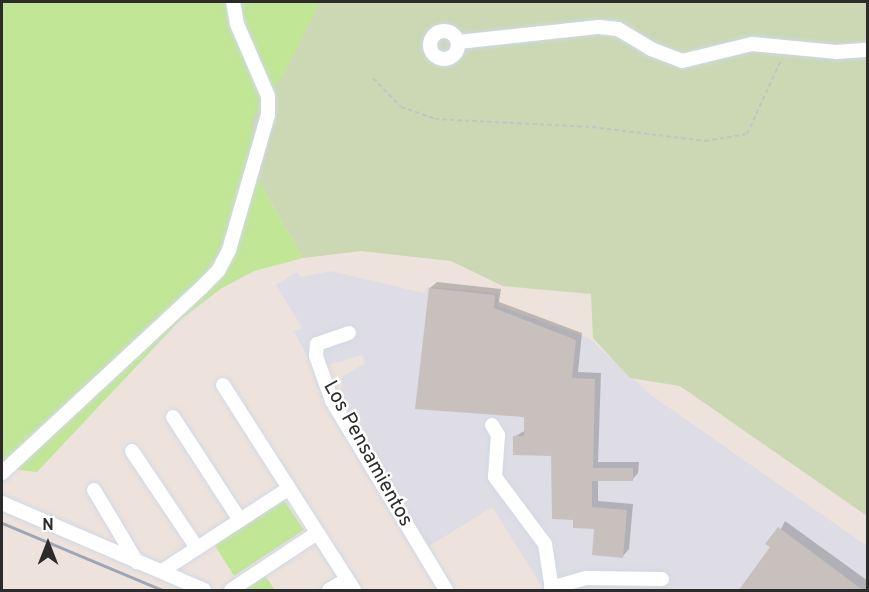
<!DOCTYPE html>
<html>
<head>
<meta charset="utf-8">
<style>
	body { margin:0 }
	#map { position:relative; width:869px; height:592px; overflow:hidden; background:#ede3dc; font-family:Overpass,sans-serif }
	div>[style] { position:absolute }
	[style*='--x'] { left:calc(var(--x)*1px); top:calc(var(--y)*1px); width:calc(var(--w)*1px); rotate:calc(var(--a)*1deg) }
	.industrial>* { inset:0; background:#dedde5 }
	.green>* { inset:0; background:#c0e696 }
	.cemetery>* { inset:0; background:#cbd8b3 }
	.shadow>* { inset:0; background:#0003 }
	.building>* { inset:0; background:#c8c0bc }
	.path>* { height:2px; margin-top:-1px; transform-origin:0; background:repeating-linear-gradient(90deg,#c4c4c4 0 4.5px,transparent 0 7.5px) }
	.roads { filter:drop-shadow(0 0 2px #d1d8e4) drop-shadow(0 0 2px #d1d8e4) }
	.minor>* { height:14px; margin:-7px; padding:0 7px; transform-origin:7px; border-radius:7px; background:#fff }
	.minor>.ring { margin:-7px; padding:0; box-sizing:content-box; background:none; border:14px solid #fff; border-radius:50% }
	.rail>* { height:3px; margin:-1.5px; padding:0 1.5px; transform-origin:1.5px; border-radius:1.5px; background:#9ea6b6 }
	span { translate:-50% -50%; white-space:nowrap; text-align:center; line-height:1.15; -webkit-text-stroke:5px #fff; paint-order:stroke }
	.street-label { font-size:20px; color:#2b2b2b }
	.frame { position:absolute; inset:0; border:3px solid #2b2b2b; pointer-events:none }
	.north { position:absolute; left:18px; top:514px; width:60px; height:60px; -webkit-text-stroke:4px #fff; paint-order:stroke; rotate:0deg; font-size:16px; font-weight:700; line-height:24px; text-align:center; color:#2b2b2b }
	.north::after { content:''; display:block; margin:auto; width:21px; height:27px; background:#2b2b2b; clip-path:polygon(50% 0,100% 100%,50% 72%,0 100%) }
</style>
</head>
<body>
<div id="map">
	<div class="industrial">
		<div style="clip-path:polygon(331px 271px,424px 293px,427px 287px,498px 293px,498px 306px,589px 338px,651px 395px,867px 546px,867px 590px,544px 590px,492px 507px,428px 547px,341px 398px,342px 377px,365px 363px,362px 355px,314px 369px,294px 332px,302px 328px,276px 285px,297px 272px,301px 277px)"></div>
	</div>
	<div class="green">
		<div style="clip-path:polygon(2px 2px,330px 2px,255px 174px,303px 258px,254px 271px,222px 288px,181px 319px,37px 472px,2px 468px)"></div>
		<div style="clip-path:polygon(283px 499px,304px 530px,234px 576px,214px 544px)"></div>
		<div style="clip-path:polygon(265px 576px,275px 590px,245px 590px)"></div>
	</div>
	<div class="cemetery">
		<div style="clip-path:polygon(320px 2px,867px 2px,867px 516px,680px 386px,630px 378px,593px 338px,591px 294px,503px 286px,451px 261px,361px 251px,303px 258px,255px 174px,251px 121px,285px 72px)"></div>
	</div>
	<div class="shadow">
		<div style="clip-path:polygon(437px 282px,501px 289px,499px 302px,582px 333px,578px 372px,601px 373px,598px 462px,639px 462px,638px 473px,632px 480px,598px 480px,598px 501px,633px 504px,629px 549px,623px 556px,596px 527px,574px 518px,552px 454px,514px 437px,526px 430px,526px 415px,430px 288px)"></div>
		<div style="clip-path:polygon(785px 521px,868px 581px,868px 590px,740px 590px,772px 547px)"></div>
	</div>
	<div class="building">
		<div style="clip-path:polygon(429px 288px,495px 295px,494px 308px,576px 340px,572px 378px,595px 379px,593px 468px,633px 468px,633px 481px,592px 481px,592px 507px,627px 510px,623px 558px,592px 555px,594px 529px,573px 528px,573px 520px,552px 519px,551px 456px,513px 455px,513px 436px,524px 436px,524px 417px,415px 409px)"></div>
		<div style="clip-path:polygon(778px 527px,864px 591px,738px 591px,770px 547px,765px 544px)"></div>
	</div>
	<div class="path">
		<div style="--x:373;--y:78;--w:40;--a:46"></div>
		<div style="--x:401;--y:107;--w:36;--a:19"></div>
		<div style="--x:435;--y:119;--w:157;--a:2.9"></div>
		<div style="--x:592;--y:127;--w:114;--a:7.1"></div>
		<div style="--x:705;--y:141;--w:43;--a:-9.5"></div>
		<div style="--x:747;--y:134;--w:81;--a:-65.3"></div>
	</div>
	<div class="roads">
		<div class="minor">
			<div class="ring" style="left:430px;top:31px;width:14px;height:14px"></div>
			<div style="--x:458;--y:42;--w:142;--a:-6.1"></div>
			<div style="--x:599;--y:27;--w:19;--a:6"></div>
			<div style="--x:618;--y:29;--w:39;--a:31"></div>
			<div style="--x:651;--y:49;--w:33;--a:21"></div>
			<div style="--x:682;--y:61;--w:72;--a:-13.7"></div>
			<div style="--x:752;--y:44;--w:84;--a:5.4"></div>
			<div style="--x:836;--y:52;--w:32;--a:-4"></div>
			<div style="--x:349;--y:333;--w:34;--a:161"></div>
			<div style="--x:317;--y:344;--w:12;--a:95"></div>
			<div style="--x:316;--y:356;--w:48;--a:70.4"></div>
			<div style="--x:332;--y:401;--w:221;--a:58.9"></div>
			<div style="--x:223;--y:385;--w:243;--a:57.4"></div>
			<div style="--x:173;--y:417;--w:123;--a:57"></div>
			<div style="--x:492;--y:425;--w:12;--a:59"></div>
			<div style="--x:498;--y:435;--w:42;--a:94.1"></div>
			<div style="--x:495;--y:477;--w:84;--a:53.3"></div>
			<div style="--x:545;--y:544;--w:47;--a:81.3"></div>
			<div style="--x:132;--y:451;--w:117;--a:56.2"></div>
			<div style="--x:2;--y:473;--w:272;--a:-42.9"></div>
			<div style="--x:201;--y:288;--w:24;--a:-45"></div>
			<div style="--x:218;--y:271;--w:24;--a:-62"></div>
			<div style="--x:229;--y:250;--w:141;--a:-73.9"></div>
			<div style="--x:268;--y:115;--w:19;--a:-90"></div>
			<div style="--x:268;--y:96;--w:78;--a:-113.3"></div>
			<div style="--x:237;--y:24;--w:22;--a:-100"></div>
			<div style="--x:94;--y:490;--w:84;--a:59.2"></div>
			<div style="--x:2;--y:503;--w:220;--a:23.3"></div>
			<div style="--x:162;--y:571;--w:150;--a:-33.1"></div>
			<div style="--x:551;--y:588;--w:37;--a:-16"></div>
			<div style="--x:587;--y:578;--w:75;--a:0.8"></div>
			<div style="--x:231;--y:590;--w:103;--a:-33.5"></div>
			<div style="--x:329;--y:590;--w:21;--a:-31"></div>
		</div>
	</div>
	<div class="rail">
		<div style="--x:2;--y:523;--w:173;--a:22.7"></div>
	</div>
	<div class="street-label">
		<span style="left:367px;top:454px;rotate:61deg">Los Pensamientos</span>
	</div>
	<div class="frame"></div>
	<div class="north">N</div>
</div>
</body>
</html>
